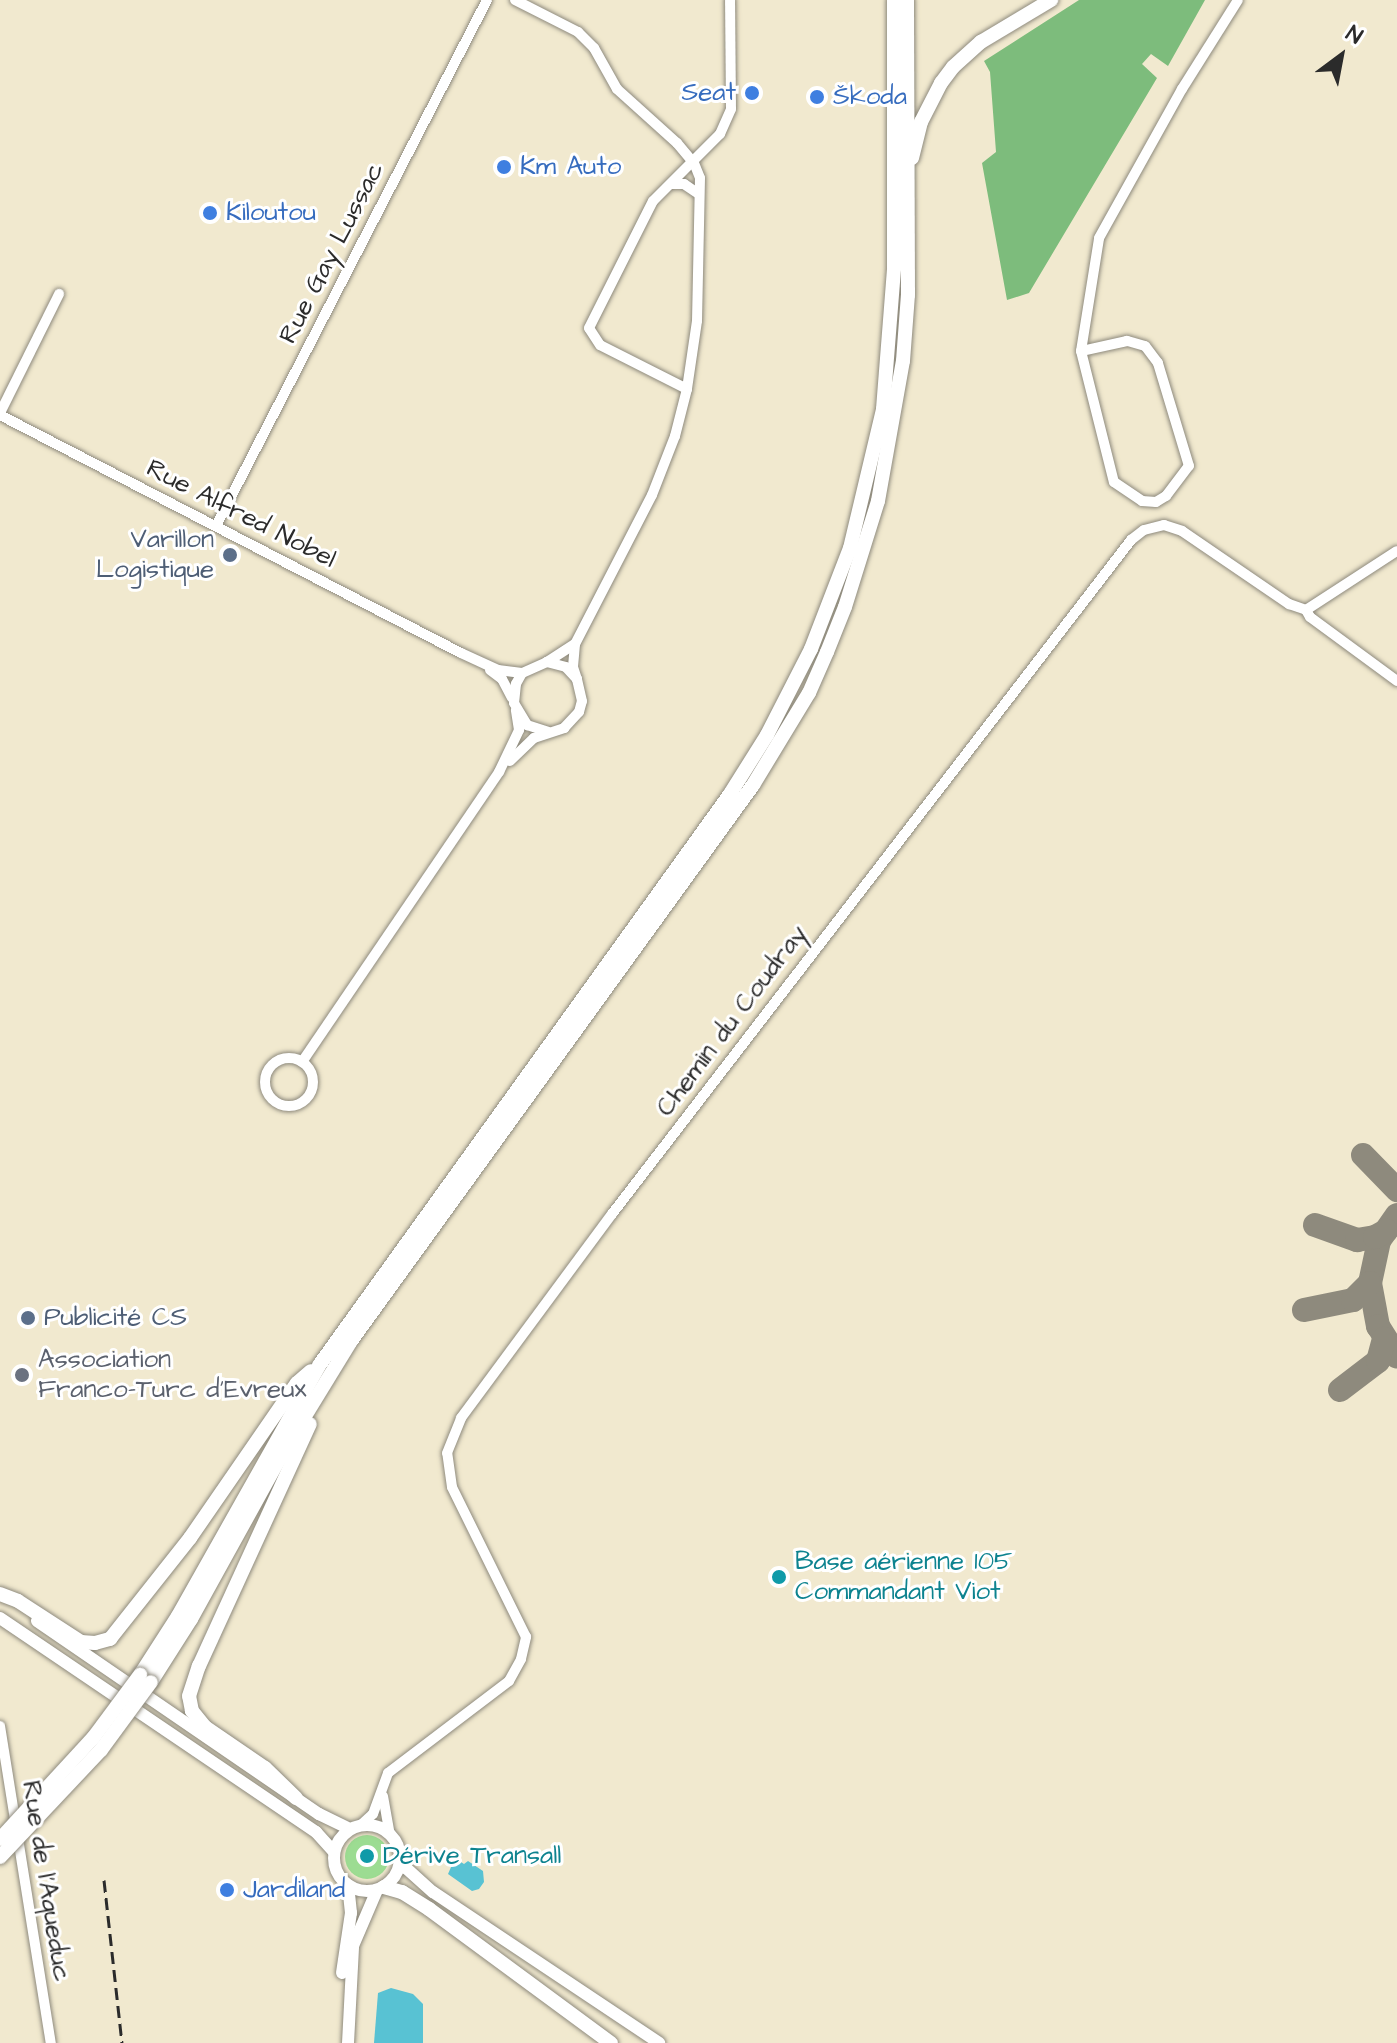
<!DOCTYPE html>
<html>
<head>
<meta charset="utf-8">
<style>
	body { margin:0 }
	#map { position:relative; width:1397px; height:2043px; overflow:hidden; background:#f1e9cf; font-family:"Architects Daughter",sans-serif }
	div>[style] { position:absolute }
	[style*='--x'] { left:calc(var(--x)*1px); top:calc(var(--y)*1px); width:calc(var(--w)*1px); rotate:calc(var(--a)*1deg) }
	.green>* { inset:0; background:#9cdc92 }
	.round { border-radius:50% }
	.forest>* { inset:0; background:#7dbc7c }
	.water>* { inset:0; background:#58c2d3 }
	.taxiway>* { height:24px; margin:-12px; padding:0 12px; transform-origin:12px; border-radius:12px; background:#8e8a7d }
	.roads { filter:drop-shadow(0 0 2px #8e8a7d) drop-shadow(0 0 2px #8e8a7d) }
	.minor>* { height:10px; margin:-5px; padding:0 5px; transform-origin:5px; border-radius:5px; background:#fff }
	.minor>.ring { margin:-5px; padding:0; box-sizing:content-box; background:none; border:10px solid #fff; border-radius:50% }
	.major>* { height:12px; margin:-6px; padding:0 6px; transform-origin:6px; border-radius:6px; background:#fff }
	.major>.ring { margin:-6px; padding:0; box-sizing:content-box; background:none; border:12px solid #fff; border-radius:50% }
	.highway>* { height:14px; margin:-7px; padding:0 7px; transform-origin:7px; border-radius:7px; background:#fff }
	.rail>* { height:3px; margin-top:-1.5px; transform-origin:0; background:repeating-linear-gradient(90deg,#2b2b2b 0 12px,transparent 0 18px) }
	.bridges { filter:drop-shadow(0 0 2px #8e8a7d) drop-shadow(0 0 2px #8e8a7d) }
	.highway-bridge>* { height:14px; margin:-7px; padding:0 7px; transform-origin:7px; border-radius:7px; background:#fff }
	.dots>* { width:22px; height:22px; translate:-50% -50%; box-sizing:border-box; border:4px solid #fff; border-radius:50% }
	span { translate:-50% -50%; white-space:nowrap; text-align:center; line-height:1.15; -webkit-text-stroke:6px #fff; paint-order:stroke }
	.shop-label { font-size:26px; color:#366cbe }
	.right { translate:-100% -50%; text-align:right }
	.left { translate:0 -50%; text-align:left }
	.street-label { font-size:26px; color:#2b2b2b }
	.service-label { font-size:26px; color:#4e5e75 }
	.worship-label { font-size:26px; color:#5b616d }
	.culture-label { font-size:26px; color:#0d838f }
	.north { position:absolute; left:1301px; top:16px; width:80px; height:80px; -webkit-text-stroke:6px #fff; paint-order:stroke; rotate:32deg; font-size:22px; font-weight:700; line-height:32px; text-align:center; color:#2b2b2b }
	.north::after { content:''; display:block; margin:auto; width:28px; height:36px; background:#2b2b2b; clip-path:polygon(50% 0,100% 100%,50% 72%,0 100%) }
</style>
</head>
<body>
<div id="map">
	<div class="green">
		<div class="round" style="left:345px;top:1835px;width:44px;height:44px"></div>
	</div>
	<div class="forest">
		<div style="clip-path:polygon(1079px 0,1205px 0,1168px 66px,1151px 54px,1142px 64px,1157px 78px,1029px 293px,1007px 300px,982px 163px,996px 152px,990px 72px,984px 61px)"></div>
	</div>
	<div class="water">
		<div style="clip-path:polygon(455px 1858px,464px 1864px,468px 1861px,483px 1871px,484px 1882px,479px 1889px,472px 1891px,448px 1874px)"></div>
		<div style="clip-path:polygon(391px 1988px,413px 1994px,423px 2004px,423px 2043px,374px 2043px,378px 1993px)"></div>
	</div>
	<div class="taxiway">
		<div style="--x:1363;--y:1155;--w:49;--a:45.8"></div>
		<div style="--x:1397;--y:1215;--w:32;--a:125"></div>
		<div style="--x:1379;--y:1241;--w:43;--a:102.1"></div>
		<div style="--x:1370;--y:1283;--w:44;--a:79.5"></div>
		<div style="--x:1378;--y:1326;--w:36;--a:58"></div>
		<div style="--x:1315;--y:1225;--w:45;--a:19.7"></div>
		<div style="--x:1357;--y:1240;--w:18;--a:-9"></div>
		<div style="--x:1375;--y:1237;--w:13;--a:-29"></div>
		<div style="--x:1304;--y:1310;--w:50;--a:-11.5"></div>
		<div style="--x:1353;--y:1300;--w:24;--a:-45"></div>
		<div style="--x:1340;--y:1390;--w:48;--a:-37.3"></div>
		<div style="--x:1378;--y:1361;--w:23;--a:-75"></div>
	</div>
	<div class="roads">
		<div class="minor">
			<div style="--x:515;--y:0;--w:71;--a:26.9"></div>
			<div style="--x:578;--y:32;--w:23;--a:45"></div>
			<div style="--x:594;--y:48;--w:47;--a:60.7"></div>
			<div style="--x:617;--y:89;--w:81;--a:42"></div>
			<div style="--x:677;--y:143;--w:26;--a:50"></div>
			<div style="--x:694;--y:163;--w:16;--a:68"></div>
			<div style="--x:700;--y:178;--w:143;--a:91.2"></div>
			<div style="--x:697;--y:321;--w:69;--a:98.4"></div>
			<div style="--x:687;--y:389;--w:49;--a:104.3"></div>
			<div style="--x:675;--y:436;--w:63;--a:111.3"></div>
			<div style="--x:652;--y:495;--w:168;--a:117.3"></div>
			<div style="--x:575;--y:644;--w:23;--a:95"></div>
			<div style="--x:573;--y:667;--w:13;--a:72"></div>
			<div style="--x:671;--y:184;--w:13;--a:0"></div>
			<div style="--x:684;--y:184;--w:18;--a:34"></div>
			<div style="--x:1081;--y:351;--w:135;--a:75.9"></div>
			<div style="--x:1114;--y:482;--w:34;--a:34"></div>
			<div style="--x:1142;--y:501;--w:14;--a:4"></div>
			<div style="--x:1156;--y:502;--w:12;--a:-31"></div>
			<div style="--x:1166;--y:496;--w:38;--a:-53"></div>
			<div style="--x:1189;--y:466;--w:108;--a:-106.8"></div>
			<div style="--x:1158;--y:363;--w:21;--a:-127"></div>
			<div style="--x:1145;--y:346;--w:19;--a:-164"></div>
			<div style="--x:1127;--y:341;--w:47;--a:167.7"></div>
			<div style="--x:1081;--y:351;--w:114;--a:-80.9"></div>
			<div style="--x:1099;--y:238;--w:171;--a:-60.9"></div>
			<div style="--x:1182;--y:89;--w:105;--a:-57.8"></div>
			<div style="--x:687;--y:389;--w:97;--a:-153.2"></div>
			<div style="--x:600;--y:345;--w:20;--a:-123"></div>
			<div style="--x:589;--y:328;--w:142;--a:-63.3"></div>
			<div style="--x:653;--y:201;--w:95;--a:-45"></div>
			<div style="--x:720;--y:134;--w:27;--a:-66"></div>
			<div style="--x:731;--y:109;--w:109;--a:-90.5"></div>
			<div style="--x:0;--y:413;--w:133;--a:-63.6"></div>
			<div style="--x:0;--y:415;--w:519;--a:27.31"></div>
			<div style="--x:461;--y:653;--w:41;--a:24.7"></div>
			<div style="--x:498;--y:670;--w:24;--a:7"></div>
			<div style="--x:216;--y:526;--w:592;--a:-62.74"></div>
			<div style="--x:1306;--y:610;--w:8;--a:60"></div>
			<div style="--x:1310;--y:617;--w:108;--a:36.3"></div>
			<div style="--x:547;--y:662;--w:33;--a:-33"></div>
			<div style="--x:490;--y:670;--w:15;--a:37"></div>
			<div style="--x:502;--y:679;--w:21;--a:62"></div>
			<div style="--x:510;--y:761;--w:33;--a:-44"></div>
			<div style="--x:534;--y:738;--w:32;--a:-18"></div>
			<div style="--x:564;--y:728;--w:22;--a:-47"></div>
			<div style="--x:579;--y:712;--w:11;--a:-75"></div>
			<div style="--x:582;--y:701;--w:23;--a:-103"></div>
			<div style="--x:577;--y:679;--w:16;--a:-133"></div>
			<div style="--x:566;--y:667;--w:20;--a:-165"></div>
			<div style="--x:547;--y:662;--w:27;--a:156"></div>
			<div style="--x:522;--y:673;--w:13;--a:119"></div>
			<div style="--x:516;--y:684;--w:19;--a:96"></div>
			<div style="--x:514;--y:703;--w:26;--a:59"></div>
			<div style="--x:527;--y:725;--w:22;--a:18"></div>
			<div class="ring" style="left:265px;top:1058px;width:38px;height:38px"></div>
			<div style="--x:302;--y:1062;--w:351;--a:-55.8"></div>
			<div style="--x:499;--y:772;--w:47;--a:-64.5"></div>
			<div style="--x:519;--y:730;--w:20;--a:-99"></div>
			<div style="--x:0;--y:1726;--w:321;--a:80.9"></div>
			<div style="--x:383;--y:1796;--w:39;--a:80"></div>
			<div style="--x:361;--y:1825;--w:16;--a:-43"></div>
			<div style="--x:373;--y:1814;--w:44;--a:-69.9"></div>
			<div style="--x:388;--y:1773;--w:152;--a:-37.2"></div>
			<div style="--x:509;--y:1681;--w:25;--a:-61"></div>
			<div style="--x:521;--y:1659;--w:23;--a:-77"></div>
			<div style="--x:526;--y:1637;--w:167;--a:-116.3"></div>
			<div style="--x:452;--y:1487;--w:34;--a:-98"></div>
			<div style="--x:447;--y:1453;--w:38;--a:-68"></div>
			<div style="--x:461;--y:1418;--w:254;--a:-53.5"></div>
			<div style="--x:612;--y:1214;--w:851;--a:-52.4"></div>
			<div style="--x:1131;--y:540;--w:16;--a:-38"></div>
			<div style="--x:1144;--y:530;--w:21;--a:-14"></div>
			<div style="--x:1164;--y:525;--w:19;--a:18"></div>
			<div style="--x:1182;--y:531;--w:130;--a:34.3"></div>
			<div style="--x:1289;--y:604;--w:18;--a:19"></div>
			<div style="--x:1306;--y:610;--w:108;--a:-33"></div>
		</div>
		<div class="major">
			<div style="--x:0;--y:1618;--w:382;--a:34.1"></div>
			<div style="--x:316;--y:1832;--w:27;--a:48"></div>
			<div style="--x:37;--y:1621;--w:342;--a:34.4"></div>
			<div style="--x:319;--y:1814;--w:34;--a:26"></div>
			<div class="ring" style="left:334px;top:1825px;width:54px;height:54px"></div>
			<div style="--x:400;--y:1858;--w:12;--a:59"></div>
			<div style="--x:406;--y:1868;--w:36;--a:42"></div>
			<div style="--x:433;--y:1892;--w:272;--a:33.7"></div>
			<div style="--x:342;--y:1973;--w:61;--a:-81.5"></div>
			<div style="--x:351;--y:1913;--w:28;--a:-96"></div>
			<div style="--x:348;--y:2043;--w:97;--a:-87"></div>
			<div style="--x:353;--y:1946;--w:61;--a:-66.8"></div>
		</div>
		<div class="highway">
			<div style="--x:912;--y:158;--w:37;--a:-76"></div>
			<div style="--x:921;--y:122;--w:44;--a:-62.9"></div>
			<div style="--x:941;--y:83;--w:20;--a:-53"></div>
			<div style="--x:953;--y:67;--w:38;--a:-42"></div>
			<div style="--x:981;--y:42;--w:82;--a:-31"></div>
			<div style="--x:0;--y:1594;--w:19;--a:21"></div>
			<div style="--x:18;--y:1601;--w:75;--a:33.1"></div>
			<div style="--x:81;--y:1642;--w:14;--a:4"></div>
			<div style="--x:95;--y:1643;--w:16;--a:-15"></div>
			<div style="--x:110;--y:1639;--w:129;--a:-51.6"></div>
			<div style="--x:190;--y:1538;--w:188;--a:-55.4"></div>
			<div style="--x:297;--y:1383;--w:18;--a:-41"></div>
			<div style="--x:140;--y:1675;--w:70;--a:-57.2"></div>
			<div style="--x:178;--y:1616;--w:289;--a:-60.6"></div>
			<div style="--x:320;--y:1364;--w:702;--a:-54.27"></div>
			<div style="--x:730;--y:794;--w:70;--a:-57.9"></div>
			<div style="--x:767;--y:735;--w:97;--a:-62.9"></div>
			<div style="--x:811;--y:649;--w:108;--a:-68.9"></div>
			<div style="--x:850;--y:548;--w:143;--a:-76.6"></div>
			<div style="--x:883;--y:409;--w:141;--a:-85.5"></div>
			<div style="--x:894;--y:268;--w:268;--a:-90"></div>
			<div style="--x:151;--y:1682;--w:75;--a:-57.6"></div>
			<div style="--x:191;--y:1619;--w:196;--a:-61.1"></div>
			<div style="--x:286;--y:1447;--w:124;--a:-58.5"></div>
			<div style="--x:351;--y:1341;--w:686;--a:-54.13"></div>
			<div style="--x:753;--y:785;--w:108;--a:-58.7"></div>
			<div style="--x:809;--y:693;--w:45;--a:-66.3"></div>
			<div style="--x:827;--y:652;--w:48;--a:-68.2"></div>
			<div style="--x:845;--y:607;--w:111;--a:-72.7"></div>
			<div style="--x:878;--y:501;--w:142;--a:-79.9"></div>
			<div style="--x:903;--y:361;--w:66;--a:-85.7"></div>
			<div style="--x:908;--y:295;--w:295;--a:-90.2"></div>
			<div style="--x:296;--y:1798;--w:43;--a:-135.9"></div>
			<div style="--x:265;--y:1768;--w:73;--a:-145.7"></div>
			<div style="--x:205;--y:1727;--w:21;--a:-129"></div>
			<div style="--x:192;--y:1711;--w:15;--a:-101"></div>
			<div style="--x:189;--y:1696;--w:32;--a:-72"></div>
			<div style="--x:199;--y:1666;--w:266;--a:-65.4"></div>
			<div style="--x:384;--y:1887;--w:19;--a:16"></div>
			<div style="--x:402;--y:1892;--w:32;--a:32"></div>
			<div style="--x:429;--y:1909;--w:226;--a:36.4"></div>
		</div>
	</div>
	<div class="rail">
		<div style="--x:104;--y:1880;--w:164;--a:83.7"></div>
	</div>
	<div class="bridges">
		<div class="highway-bridge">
			<div style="--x:0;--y:1839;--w:137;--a:-47.4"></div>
			<div style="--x:93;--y:1738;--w:79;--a:-53.3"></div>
			<div style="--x:0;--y:1857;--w:147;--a:-46.7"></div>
			<div style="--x:101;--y:1750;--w:84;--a:-53.7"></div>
		</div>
	</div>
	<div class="dots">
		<div style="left:752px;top:93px;background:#3f7fe0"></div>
		<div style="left:817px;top:97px;background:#3f7fe0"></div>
		<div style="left:504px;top:167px;background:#3f7fe0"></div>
		<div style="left:210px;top:213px;background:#3f7fe0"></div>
		<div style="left:230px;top:555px;background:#5c6f8a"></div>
		<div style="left:28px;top:1318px;background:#5c6f8a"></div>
		<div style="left:22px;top:1375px;background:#6b7280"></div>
		<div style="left:779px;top:1577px;background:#0f9aa8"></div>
		<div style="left:367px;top:1856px;background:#0f9aa8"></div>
		<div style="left:227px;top:1890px;background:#3f7fe0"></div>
	</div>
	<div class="shop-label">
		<span class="right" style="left:736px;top:93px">Seat</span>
		<span class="left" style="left:833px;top:97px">Škoda</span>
		<span class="left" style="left:520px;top:167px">Km Auto</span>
		<span class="left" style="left:226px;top:213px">Kiloutou</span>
		<span class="left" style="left:243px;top:1890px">Jardiland</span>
	</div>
	<div class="street-label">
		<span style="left:332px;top:253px;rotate:-63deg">Rue Gay Lussac</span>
		<span style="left:241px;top:514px;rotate:27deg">Rue Alfred Nobel</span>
		<span style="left:732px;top:1021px;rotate:-53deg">Chemin du Coudray</span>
		<span style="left:46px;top:1881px;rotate:81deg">Rue de l'Aqueduc</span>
	</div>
	<div class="service-label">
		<span class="right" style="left:214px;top:555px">Varillon<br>Logistique</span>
		<span class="left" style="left:44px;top:1318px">Publicité CS</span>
	</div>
	<div class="worship-label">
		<span class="left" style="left:38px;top:1375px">Association<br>Franco-Turc d'Evreux</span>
	</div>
	<div class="culture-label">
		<span class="left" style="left:795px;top:1577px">Base aérienne 105<br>Commandant Viot</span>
		<span class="left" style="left:383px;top:1856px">Dérive Transall</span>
	</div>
	<div class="north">N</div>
</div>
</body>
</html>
